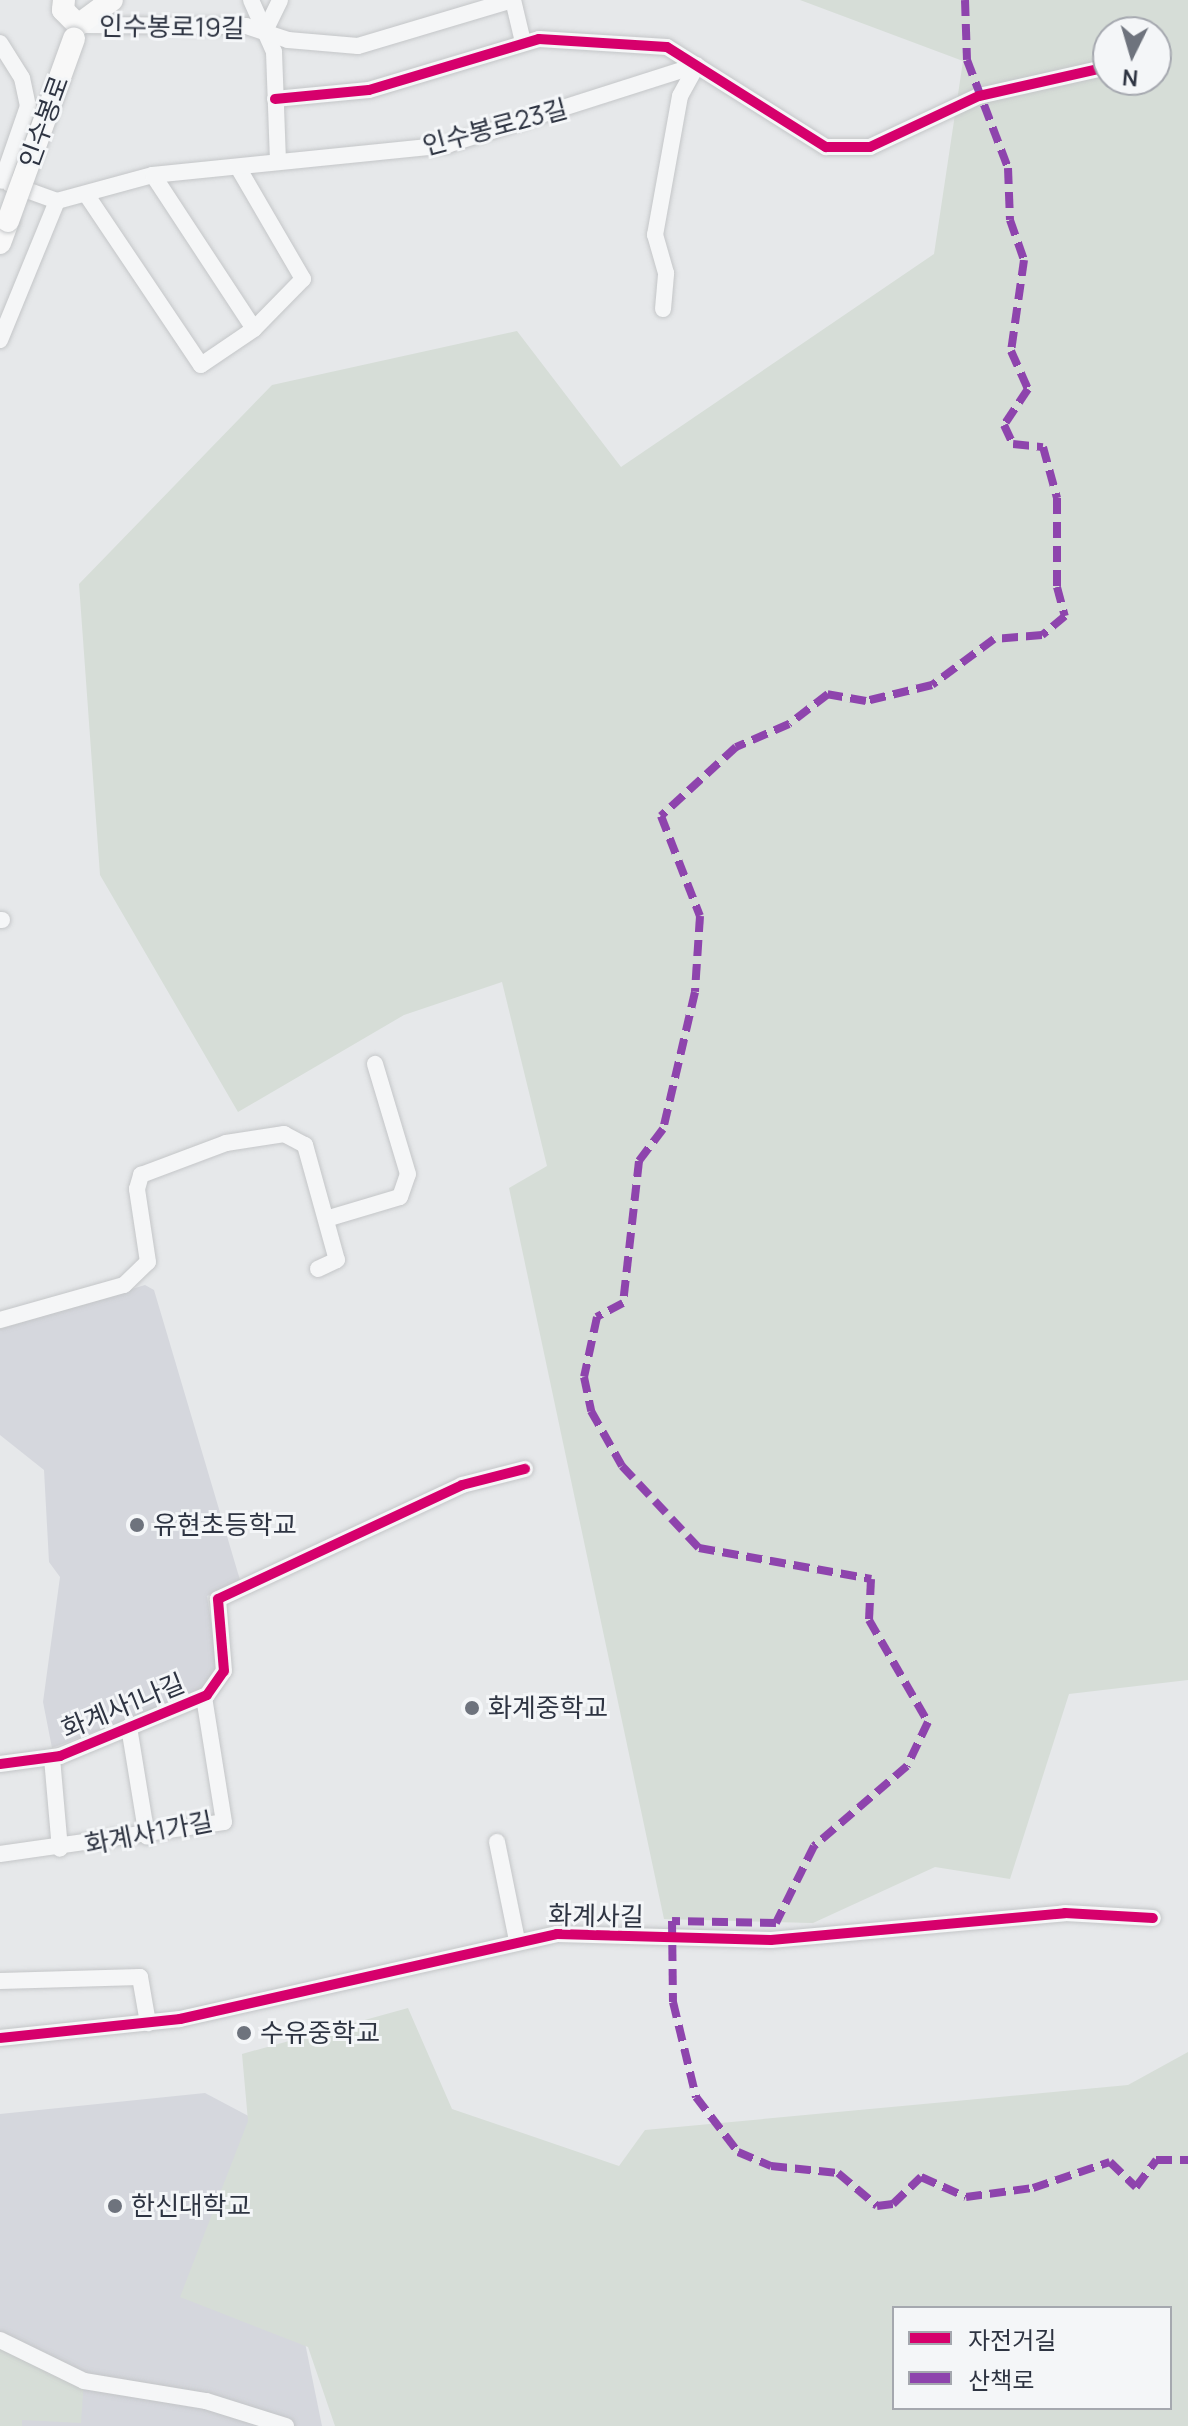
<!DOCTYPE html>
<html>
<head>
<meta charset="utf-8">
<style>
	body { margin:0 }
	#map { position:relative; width:1188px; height:2426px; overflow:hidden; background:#e6e8ea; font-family:Manrope,"Noto Sans KR",sans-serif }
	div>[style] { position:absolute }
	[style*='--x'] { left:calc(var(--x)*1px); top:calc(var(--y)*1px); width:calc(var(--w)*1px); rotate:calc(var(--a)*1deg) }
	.built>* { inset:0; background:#d5d7dd }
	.green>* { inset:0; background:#d6ddd7 }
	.roads { filter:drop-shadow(0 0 2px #c4c6c8) drop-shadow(0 0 2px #c4c6c8) }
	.street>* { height:16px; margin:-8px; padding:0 8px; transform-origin:8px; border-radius:8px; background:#f5f6f7 }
	.secondary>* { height:22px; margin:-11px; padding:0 11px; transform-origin:11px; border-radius:11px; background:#f8f8f8 }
	.bridges { filter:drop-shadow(0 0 2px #c4c6c8) drop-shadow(0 0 2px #c4c6c8) }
	.secondary-bridge>* { height:22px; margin:-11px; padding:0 11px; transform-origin:11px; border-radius:11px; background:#f8f8f8 }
	.quiet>* { height:8px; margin-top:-4px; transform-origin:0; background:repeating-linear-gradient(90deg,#8e44ad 0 16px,transparent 0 24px) }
	.cycleway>* { height:10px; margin:-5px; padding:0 5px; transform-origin:5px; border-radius:5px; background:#d6006c }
	.dots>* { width:22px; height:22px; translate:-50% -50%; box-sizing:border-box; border:4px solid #f4f6f8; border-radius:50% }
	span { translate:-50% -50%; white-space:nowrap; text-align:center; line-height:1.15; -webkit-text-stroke:6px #f4f6f8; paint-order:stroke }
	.street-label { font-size:26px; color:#2e3442 }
	.poi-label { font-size:26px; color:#2e3442 }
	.left { translate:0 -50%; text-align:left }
	.legend { position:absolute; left:892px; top:2306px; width:280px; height:104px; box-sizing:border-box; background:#f4f6f8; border:2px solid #a5a8af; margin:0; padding:10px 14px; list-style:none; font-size:24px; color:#2e3442 }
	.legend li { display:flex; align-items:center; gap:16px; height:40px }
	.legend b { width:40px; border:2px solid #a5a8af }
	.north { position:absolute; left:1092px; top:16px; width:80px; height:80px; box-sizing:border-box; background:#f4f6f8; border:2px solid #a5a8af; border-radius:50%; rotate:185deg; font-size:22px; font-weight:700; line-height:32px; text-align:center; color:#2e3442 }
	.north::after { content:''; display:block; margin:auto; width:28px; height:36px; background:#6e737d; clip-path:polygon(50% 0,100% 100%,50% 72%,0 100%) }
</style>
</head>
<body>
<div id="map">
	<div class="built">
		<div style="clip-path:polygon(145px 1285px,154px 1290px,240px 1580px,207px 1596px,219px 1670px,201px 1691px,52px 1748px,43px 1702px,60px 1577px,49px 1562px,44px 1470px,0 1435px,0 1329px)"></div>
		<div style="clip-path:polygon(205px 2093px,260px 2122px,322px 2426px,0 2426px,0 2114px)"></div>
	</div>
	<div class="green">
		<div style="clip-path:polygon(evenodd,800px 0,1188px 0,1188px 1680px,1069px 1694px,1010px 1879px,935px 1867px,813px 1923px,664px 1919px,509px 1188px,547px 1166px,502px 982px,404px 1015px,238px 1112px,100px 875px,79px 584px,272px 385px,517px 331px,621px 467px,934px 254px,963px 61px,800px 0,1108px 32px,1156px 32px,1156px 80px,1108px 80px,1108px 32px)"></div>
		<div style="clip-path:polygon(evenodd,408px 2008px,452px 2109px,619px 2166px,645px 2130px,1128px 2085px,1188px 2052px,1188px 2426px,335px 2426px,308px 2347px,180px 2297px,248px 2121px,242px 2054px,408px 2008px,1170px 2308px,1170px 2408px,894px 2408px,894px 2308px,1170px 2308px)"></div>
		<div style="clip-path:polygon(0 2340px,84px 2381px,81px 2423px,22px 2420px,22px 2426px,0 2426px)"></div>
	</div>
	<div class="roads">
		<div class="street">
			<div style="--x:251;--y:0;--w:57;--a:66.1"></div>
			<div style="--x:274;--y:52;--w:108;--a:87.9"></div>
			<div style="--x:513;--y:0;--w:43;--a:76.6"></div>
			<div style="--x:78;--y:25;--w:168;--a:0.3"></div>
			<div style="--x:246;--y:26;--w:44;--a:18.4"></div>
			<div style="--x:288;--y:40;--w:70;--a:4.9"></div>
			<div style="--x:358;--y:46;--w:161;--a:-16.6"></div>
			<div style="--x:265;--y:31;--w:34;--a:-64"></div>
			<div style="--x:0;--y:43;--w:41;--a:57.8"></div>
			<div style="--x:22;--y:78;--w:29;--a:78"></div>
			<div style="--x:28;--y:106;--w:79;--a:109.1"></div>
			<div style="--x:275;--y:99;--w:94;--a:-5.5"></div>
			<div style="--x:369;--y:90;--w:177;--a:-16.7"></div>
			<div style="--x:539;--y:39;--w:128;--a:3.6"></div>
			<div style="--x:667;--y:47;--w:188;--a:32.2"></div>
			<div style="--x:826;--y:147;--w:44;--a:0"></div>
			<div style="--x:870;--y:147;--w:120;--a:-25.1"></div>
			<div style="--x:979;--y:96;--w:132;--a:-12.7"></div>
			<div style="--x:153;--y:175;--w:184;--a:56.7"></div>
			<div style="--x:10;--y:184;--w:50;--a:19.9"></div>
			<div style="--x:86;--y:194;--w:206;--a:56.1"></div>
			<div style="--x:201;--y:365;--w:64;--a:-34.2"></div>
			<div style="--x:254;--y:329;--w:70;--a:-45.6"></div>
			<div style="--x:303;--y:279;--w:127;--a:-120.2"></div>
			<div style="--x:57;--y:201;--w:99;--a:-15.2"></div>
			<div style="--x:153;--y:175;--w:296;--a:-5.8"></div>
			<div style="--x:447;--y:145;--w:262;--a:-17.7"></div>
			<div style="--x:663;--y:309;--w:36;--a:-85"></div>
			<div style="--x:666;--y:273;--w:40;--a:-106"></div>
			<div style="--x:655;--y:235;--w:141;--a:-79.8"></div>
			<div style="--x:680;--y:96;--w:35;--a:-61"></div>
			<div style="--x:0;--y:340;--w:150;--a:-67.7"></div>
			<div style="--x:0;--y:920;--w:2;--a:0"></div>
			<div style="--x:326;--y:1219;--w:77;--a:-16.6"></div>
			<div style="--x:400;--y:1197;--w:24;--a:-71"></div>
			<div style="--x:408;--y:1174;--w:115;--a:-106.7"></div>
			<div style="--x:0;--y:1320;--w:129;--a:-15.8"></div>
			<div style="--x:124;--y:1285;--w:33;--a:-44"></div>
			<div style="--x:148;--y:1262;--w:74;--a:-98.6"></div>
			<div style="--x:137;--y:1189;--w:15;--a:-74"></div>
			<div style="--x:141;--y:1175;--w:91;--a:-20.6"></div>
			<div style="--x:226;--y:1143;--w:59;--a:-8.8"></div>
			<div style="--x:284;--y:1134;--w:24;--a:28"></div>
			<div style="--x:305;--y:1145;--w:119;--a:74.5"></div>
			<div style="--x:337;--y:1260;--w:21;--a:155"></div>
			<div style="--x:129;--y:1727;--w:111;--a:80.7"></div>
			<div style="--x:52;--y:1758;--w:91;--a:85"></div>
			<div style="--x:0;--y:1764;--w:61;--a:-7.6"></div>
			<div style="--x:60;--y:1756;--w:159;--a:-22.5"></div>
			<div style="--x:207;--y:1695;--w:29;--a:-55"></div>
			<div style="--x:224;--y:1671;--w:72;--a:-94.8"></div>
			<div style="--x:218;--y:1599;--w:269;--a:-25"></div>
			<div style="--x:462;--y:1485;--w:65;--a:-14.3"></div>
			<div style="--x:497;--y:1842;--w:100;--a:78.5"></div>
			<div style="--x:0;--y:1854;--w:226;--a:-8.1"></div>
			<div style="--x:224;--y:1822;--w:127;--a:-99.1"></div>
			<div style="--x:0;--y:1981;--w:140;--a:-1.6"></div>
			<div style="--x:140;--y:1977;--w:47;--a:80.1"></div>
			<div style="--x:0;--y:2038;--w:181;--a:-6"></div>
			<div style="--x:180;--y:2019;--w:386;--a:-12.7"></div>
			<div style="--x:557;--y:1934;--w:214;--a:1.6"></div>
			<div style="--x:771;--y:1940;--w:295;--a:-5.2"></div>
			<div style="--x:1065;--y:1913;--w:88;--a:3.3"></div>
			<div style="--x:0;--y:2340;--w:93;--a:26"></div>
			<div style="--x:84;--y:2381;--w:124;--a:9.3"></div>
			<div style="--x:206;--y:2401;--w:84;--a:17.4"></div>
		</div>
		<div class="secondary">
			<div style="--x:64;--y:0;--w:10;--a:96"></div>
			<div style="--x:63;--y:10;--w:21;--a:45"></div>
			<div style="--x:78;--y:25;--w:42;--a:-36.3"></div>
			<div style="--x:0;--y:243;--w:23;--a:-70"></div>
		</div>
	</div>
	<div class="bridges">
		<div class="secondary-bridge">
			<div style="--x:8;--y:221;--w:194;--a:-70.1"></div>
		</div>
	</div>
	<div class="quiet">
		<div style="--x:965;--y:0;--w:60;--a:88.1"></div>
		<div style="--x:967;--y:60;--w:116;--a:69.2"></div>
		<div style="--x:1008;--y:168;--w:52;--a:87.8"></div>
		<div style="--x:1010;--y:220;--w:42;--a:70.7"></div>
		<div style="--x:1024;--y:260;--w:92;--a:98.1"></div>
		<div style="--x:1011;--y:351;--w:42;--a:65.9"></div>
		<div style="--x:1028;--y:389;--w:43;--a:123.7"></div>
		<div style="--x:1004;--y:425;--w:21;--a:65"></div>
		<div style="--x:1013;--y:444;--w:30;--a:6"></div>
		<div style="--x:1043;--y:447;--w:53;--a:74.6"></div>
		<div style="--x:1057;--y:498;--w:89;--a:90"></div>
		<div style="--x:1057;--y:587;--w:30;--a:75"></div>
		<div style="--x:1065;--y:616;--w:30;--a:140"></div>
		<div style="--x:1042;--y:635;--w:48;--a:175.2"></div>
		<div style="--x:994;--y:639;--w:77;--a:143.4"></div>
		<div style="--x:932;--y:685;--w:68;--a:166.4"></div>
		<div style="--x:866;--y:701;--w:39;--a:-170"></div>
		<div style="--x:828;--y:694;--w:49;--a:142.4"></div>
		<div style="--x:789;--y:724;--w:58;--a:156.5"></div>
		<div style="--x:736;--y:747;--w:102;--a:137.4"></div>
		<div style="--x:661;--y:816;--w:107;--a:68.7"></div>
		<div style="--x:700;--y:916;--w:76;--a:93.8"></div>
		<div style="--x:695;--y:992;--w:141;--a:103.1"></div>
		<div style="--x:663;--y:1129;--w:40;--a:127"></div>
		<div style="--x:639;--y:1161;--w:143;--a:96.4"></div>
		<div style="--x:623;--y:1303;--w:30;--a:152"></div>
		<div style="--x:597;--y:1317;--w:61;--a:102.2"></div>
		<div style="--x:584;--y:1377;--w:35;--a:78"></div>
		<div style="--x:591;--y:1411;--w:63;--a:60.6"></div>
		<div style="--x:622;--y:1466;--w:112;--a:46.8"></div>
		<div style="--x:699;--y:1548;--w:175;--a:10.2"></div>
		<div style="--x:871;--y:1579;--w:41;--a:92.8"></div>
		<div style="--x:869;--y:1620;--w:118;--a:60"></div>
		<div style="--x:928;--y:1722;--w:49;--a:115.5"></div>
		<div style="--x:907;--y:1766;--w:123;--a:139.3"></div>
		<div style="--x:814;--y:1846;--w:86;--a:116.3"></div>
		<div style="--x:776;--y:1923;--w:104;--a:-178.9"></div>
		<div style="--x:672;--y:1921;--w:81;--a:89.3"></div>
		<div style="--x:673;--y:2002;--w:98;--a:76.4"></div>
		<div style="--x:696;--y:2097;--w:69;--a:52.6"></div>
		<div style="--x:738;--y:2152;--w:36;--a:23"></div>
		<div style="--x:771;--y:2166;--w:67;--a:6"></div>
		<div style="--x:838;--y:2173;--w:51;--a:40.2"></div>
		<div style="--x:877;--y:2206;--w:16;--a:-7"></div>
		<div style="--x:893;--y:2204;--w:39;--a:-44"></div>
		<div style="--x:921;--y:2177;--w:49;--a:24"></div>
		<div style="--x:966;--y:2197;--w:68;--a:-7.7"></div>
		<div style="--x:1033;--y:2188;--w:81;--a:-18.7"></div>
		<div style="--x:1110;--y:2162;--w:36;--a:44"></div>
		<div style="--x:1136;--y:2187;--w:34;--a:-53"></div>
		<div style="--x:1156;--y:2160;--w:32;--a:0"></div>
	</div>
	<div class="cycleway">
		<div style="--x:275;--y:99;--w:94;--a:-5.5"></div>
		<div style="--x:369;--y:90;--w:177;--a:-16.7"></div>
		<div style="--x:539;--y:39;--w:128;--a:3.6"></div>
		<div style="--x:667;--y:47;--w:188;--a:32.2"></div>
		<div style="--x:826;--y:147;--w:44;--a:0"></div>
		<div style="--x:870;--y:147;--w:120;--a:-25.1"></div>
		<div style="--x:979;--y:96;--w:132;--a:-12.7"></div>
		<div style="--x:0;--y:1764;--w:61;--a:-7.6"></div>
		<div style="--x:60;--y:1756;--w:159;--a:-22.5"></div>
		<div style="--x:207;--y:1695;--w:29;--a:-55"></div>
		<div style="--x:224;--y:1671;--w:72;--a:-94.8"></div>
		<div style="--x:218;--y:1599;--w:269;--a:-25"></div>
		<div style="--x:462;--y:1485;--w:65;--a:-14.3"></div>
		<div style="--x:0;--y:2038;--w:181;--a:-6"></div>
		<div style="--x:180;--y:2019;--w:386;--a:-12.7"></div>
		<div style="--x:557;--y:1934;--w:214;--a:1.6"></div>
		<div style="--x:771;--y:1940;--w:295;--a:-5.2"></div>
		<div style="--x:1065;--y:1913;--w:88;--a:3.3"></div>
	</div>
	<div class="dots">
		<div style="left:137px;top:1525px;background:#6e737d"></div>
		<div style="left:472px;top:1708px;background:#6e737d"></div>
		<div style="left:244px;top:2033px;background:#6e737d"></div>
		<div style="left:115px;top:2206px;background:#6e737d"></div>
	</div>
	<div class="street-label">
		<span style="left:172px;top:27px;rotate:1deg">인수봉로19길</span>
		<span style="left:44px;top:122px;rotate:-70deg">인수봉로</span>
		<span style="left:495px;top:127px;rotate:-15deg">인수봉로23길</span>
		<span style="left:123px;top:1706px;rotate:-22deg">화계사1나길</span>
		<span style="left:149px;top:1833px;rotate:-11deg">화계사1가길</span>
		<span style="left:596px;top:1916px;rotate:1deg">화계사길</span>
	</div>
	<div class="poi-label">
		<span class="left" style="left:153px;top:1525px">유현초등학교</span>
		<span class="left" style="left:488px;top:1708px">화계중학교</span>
		<span class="left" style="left:260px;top:2033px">수유중학교</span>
		<span class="left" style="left:131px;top:2206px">한신대학교</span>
	</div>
	<ul class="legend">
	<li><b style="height:10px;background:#d6006c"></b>자전거길</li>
	<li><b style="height:10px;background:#8e44ad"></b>산책로</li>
	</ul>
	<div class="north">N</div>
</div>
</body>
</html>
